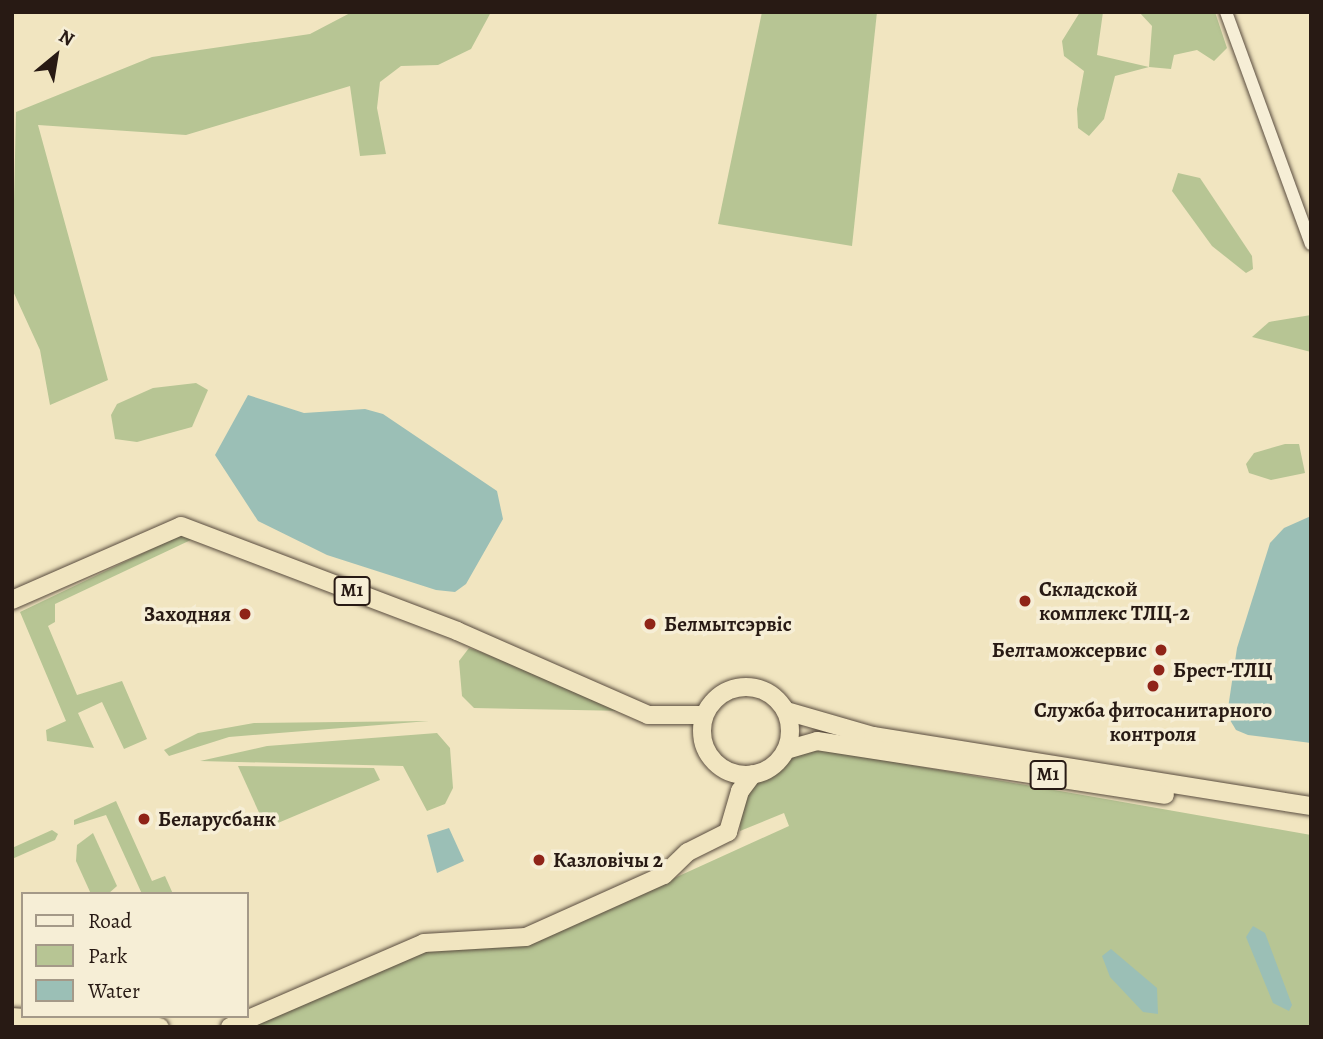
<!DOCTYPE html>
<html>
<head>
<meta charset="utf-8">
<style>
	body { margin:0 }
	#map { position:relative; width:1323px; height:1039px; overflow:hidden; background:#f1e5c0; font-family:Alegreya,serif }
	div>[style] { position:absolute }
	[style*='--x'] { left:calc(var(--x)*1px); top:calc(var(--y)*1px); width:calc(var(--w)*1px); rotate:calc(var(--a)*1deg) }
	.green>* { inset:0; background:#b7c594 }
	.water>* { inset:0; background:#9bbfb6 }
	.roads { filter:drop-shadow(0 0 2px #5a4d3f) drop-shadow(0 0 2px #5a4d3f) }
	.minor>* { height:12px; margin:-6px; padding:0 6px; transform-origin:6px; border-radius:6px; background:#f6eed6 }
	.highway>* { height:18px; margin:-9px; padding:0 9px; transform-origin:9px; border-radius:9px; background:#f1e5c0 }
	.highway>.ring { margin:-9px; padding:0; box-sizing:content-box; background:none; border:18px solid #f1e5c0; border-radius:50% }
	.dots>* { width:19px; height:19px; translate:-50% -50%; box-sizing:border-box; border:4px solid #f6eed6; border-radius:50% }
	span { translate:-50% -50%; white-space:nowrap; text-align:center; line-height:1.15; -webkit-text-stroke:7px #f6eed6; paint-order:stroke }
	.shield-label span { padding:2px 5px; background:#f6eed6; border:2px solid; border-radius:5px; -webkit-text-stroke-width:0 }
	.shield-label { font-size:19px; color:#281a14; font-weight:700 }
	.poi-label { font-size:21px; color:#281a14; font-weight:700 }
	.left { translate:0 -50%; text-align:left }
	.right { translate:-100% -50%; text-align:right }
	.frame { position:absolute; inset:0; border:14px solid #281a14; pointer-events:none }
	.legend { position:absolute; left:21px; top:892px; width:228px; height:126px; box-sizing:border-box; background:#f6eed6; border:2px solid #a49988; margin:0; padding:9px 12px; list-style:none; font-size:21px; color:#281a14 }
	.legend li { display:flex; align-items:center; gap:14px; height:35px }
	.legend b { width:35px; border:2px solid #a49988 }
	.north { position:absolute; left:21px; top:21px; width:70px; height:70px; -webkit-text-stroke:5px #f6eed6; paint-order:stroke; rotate:30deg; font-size:19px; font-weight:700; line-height:28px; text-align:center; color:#281a14 }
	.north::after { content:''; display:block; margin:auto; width:24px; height:32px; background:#281a14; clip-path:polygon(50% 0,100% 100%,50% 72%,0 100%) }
</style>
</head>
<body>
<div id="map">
	<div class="green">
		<div style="clip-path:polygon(352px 12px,491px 12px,471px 49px,438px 65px,401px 66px,380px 82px,377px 108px,386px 154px,360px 156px,350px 86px,186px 135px,38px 125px,108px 380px,50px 405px,40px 350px,12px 289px,16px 112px,152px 57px,310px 34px)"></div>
		<div style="clip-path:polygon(762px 12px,877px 12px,852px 246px,718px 224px)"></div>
		<div style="clip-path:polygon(1080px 12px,1103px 12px,1097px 55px,1149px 67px,1152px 26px,1139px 12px,1215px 12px,1227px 48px,1214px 61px,1197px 50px,1174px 55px,1171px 69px,1149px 67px,1115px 76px,1104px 119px,1089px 136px,1078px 128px,1077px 109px,1084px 71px,1064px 56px,1062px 41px)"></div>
		<div style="clip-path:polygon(1178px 173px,1200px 178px,1252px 256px,1253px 269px,1246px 273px,1212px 246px,1172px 191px)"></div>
		<div style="clip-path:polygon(1311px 315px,1311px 352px,1252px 337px,1269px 322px)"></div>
		<div style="clip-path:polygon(196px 383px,208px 390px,192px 427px,137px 442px,115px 439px,111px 415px,117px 404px,153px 388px)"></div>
		<div style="clip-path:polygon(1285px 444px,1299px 444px,1305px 473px,1271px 480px,1249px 473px,1246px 464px,1254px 453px)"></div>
		<div style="clip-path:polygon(183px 534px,195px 538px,55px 604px,55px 622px,48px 626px,77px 695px,122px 681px,147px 739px,124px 749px,102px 702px,78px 713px,94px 748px,47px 741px,46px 730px,66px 721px,20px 612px)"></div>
		<div style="clip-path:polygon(469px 648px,481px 652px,628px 711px,474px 708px,462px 696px,459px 661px)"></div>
		<div style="clip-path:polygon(429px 721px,229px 737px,169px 756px,164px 750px,198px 733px,254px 723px)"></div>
		<div style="clip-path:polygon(437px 733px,450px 748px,453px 788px,445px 804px,427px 811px,403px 766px,200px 761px,267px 746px)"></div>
		<div style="clip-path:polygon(820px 749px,1311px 835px,1311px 1027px,248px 1027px,441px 945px,525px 946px,789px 826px,784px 813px,740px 831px,740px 805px,753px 783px,798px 753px)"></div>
		<div style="clip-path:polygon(238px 766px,374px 768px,380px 780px,266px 828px)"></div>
		<div style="clip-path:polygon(116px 801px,152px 881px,165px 876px,173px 894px,142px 894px,106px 815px,74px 825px,74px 820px)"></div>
		<div style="clip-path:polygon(52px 830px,58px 834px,55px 840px,12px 859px,12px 848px)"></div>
		<div style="clip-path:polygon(93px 833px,117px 886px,108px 894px,91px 894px,76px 861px,77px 845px)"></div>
	</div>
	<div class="water">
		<div style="clip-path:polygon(248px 395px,304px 413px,365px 409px,383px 414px,497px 491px,503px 519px,466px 584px,455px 592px,436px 590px,327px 555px,258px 521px,215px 455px)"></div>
		<div style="clip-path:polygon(1311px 516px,1311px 743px,1248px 735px,1236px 730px,1227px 715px,1237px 648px,1270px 543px,1284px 528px)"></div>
		<div style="clip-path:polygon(449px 828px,464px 861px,437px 873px,427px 835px)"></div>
		<div style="clip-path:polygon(1253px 926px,1265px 933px,1292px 1005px,1289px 1011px,1273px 1003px,1246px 937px)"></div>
		<div style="clip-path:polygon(1111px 949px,1157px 988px,1158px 1014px,1143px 1012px,1110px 977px,1102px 956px)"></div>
	</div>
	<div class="roads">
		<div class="minor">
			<div style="--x:1226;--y:12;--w:247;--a:69.9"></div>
		</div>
		<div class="highway">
			<div style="--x:12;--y:600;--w:184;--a:-23.6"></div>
			<div style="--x:181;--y:526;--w:295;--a:20.8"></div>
			<div style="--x:457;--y:631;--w:209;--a:23.7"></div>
			<div style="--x:648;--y:715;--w:56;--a:0"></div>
			<div class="ring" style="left:702px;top:687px;width:70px;height:70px"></div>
			<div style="--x:786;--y:711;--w:91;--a:16"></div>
			<div style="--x:873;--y:736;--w:444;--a:9.1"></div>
			<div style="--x:786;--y:750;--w:32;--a:-16"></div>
			<div style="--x:817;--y:741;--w:352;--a:8.8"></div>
			<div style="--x:12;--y:1017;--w:148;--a:3.9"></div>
			<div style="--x:230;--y:1027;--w:211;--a:-23.4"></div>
			<div style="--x:424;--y:943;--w:102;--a:-3.4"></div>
			<div style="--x:526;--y:937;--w:151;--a:-24.2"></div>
			<div style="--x:664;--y:875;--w:33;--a:-44"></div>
			<div style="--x:688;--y:852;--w:45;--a:-26.6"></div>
			<div style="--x:728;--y:832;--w:43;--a:-73.7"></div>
			<div style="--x:740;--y:791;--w:21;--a:-53"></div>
		</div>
	</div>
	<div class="dots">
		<div style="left:1025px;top:601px;background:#8f2418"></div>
		<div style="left:245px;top:614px;background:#8f2418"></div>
		<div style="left:650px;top:624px;background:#8f2418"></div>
		<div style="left:1161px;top:650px;background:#8f2418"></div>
		<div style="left:1159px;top:670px;background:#8f2418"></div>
		<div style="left:1153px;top:686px;background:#8f2418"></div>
		<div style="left:144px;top:819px;background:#8f2418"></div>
		<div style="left:539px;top:860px;background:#8f2418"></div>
	</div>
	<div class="shield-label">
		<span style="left:352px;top:591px">М1</span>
		<span style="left:1048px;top:775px">М1</span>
	</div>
	<div class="poi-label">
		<span class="left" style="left:1039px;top:601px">Складской<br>комплекс ТЛЦ-2</span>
		<span class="right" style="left:231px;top:614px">Заходняя</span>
		<span class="left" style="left:664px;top:624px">Белмытсэрвіс</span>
		<span class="right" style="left:1147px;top:650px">Белтаможсервис</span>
		<span class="left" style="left:1173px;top:670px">Брест-ТЛЦ</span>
		<span style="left:1153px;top:722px">Служба фитосанитарного<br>контроля</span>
		<span class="left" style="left:158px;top:819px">Беларусбанк</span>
		<span class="left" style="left:553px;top:860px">Казловічы 2</span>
	</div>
	<div class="frame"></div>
	<ul class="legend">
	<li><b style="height:9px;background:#f6eed6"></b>Road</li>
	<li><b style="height:19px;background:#b7c594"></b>Park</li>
	<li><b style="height:19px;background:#9bbfb6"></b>Water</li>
	</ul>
	<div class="north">N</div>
</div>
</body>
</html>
